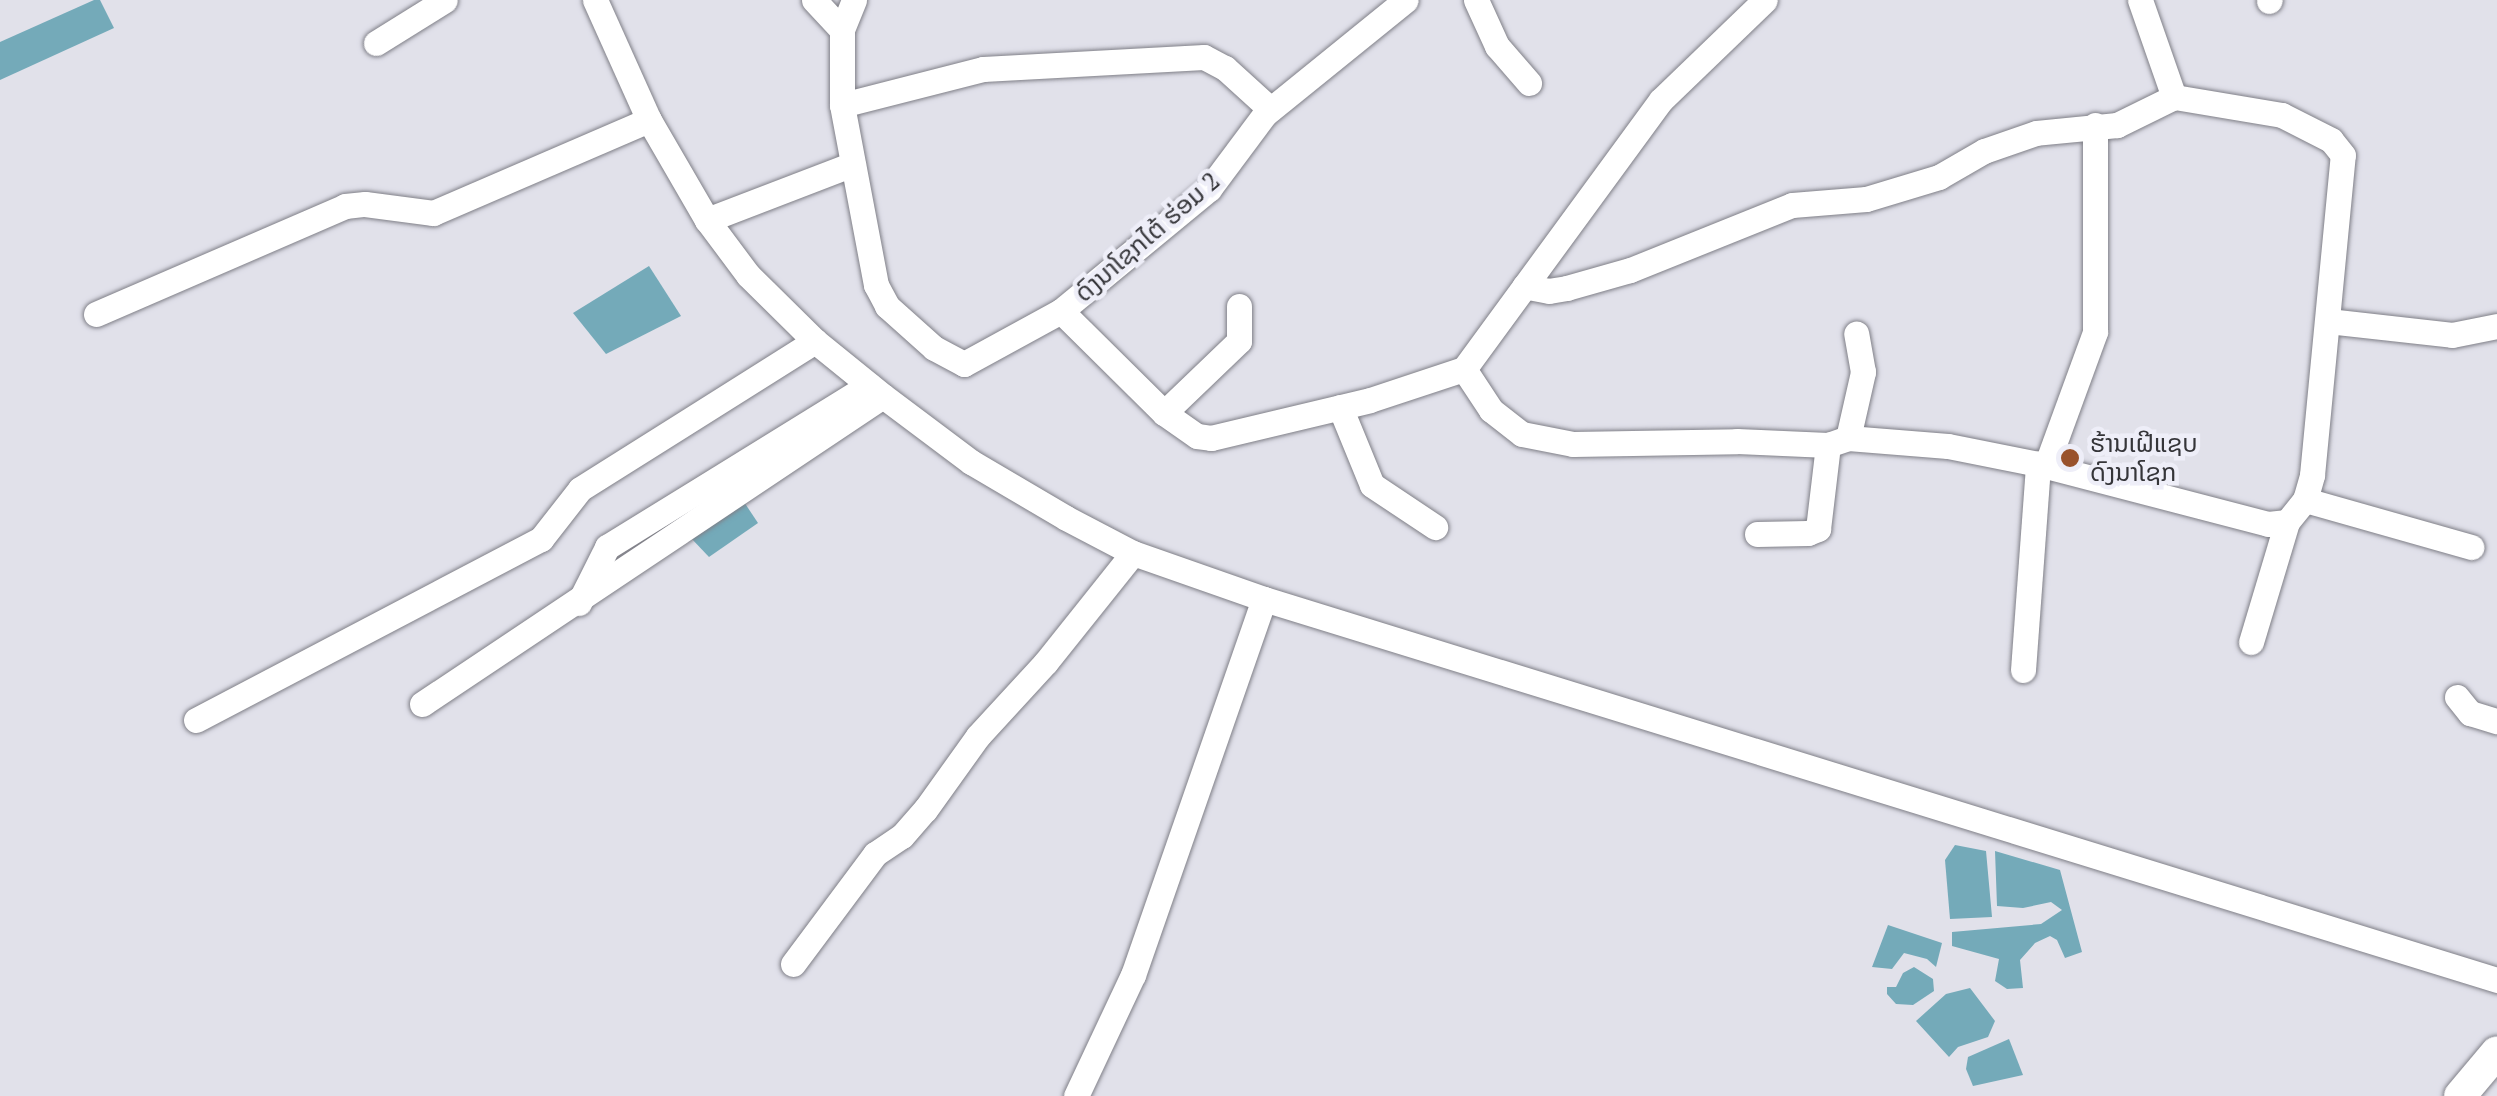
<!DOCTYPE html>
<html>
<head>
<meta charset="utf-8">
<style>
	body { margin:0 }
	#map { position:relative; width:2497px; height:1096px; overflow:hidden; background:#e1e1ea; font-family:"PT Serif","Noto Sans Lao",serif }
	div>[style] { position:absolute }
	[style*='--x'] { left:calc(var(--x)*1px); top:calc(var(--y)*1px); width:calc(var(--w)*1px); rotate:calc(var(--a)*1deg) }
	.water>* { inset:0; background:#74aab9 }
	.roads { filter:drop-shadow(0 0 2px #7f7f87) drop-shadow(0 0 2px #7f7f87) }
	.minor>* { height:25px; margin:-12.5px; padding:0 12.5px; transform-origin:12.5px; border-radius:12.5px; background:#fff }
	.major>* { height:32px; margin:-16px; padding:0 16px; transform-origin:16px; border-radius:16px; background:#fff }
	.dots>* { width:28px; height:28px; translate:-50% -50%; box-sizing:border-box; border:5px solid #eeeef8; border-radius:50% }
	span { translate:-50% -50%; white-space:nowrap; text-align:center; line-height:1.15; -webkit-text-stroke:9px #eeeef8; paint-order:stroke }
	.street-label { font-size:25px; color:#353539 }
	.poi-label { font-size:25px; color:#353539 }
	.left { translate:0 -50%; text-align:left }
</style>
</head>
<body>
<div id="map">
	<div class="water">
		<div style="clip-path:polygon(94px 0,100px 0,114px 28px,0 80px,0 42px)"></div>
		<div style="clip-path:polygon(649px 266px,681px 316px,606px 354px,573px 313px)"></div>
		<div style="clip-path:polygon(742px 499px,758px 523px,709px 557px,690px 537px)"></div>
		<div style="clip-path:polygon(1955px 845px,1986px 851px,1992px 917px,1950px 919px,1945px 860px)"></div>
		<div style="clip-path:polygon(1995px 851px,2060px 870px,2082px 952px,2065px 958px,2057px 940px,2050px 936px,2035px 943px,2020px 960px,2023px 988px,2007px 989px,1995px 981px,1999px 959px,1952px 946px,1952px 932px,2041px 924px,2062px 910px,2051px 902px,2023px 908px,1997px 906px)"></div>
		<div style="clip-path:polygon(1888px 925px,1942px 943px,1936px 967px,1927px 959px,1904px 953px,1892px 969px,1872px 967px)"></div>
		<div style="clip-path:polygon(1914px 967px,1933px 979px,1934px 991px,1913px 1005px,1896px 1004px,1887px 994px,1887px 987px,1896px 987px,1903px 973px)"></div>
		<div style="clip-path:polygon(1970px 988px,1995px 1021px,1988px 1037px,1958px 1047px,1949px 1057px,1916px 1021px,1946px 994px)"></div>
		<div style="clip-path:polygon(2009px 1039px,2023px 1075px,1973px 1086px,1966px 1069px,1968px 1057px)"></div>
	</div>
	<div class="roads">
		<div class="minor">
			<div style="--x:595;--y:0;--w:132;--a:65.8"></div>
			<div style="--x:649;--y:120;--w:116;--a:59.9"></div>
			<div style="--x:707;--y:220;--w:69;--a:53.3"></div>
			<div style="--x:748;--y:275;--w:94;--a:44.6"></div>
			<div style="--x:815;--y:341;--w:87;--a:39"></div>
			<div style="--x:883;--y:396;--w:110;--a:36.9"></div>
			<div style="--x:971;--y:462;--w:110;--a:30.5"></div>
			<div style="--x:1066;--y:518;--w:76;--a:27.6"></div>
			<div style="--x:1133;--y:553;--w:139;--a:19.3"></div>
			<div style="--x:1264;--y:599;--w:1291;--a:17.17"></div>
			<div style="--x:814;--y:0;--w:41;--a:47"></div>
			<div style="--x:854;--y:0;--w:32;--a:112"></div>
			<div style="--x:842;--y:30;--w:75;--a:90"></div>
			<div style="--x:842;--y:105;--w:183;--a:79.3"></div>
			<div style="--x:876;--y:285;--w:24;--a:62"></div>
			<div style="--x:887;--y:306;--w:63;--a:41.8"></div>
			<div style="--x:934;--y:348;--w:34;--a:28"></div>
			<div style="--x:964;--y:364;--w:111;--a:-28.7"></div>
			<div style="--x:1061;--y:311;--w:145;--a:44.7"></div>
			<div style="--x:1164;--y:413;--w:40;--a:34.9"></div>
			<div style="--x:1197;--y:436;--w:14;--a:8"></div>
			<div style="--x:1211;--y:438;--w:163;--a:-13.4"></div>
			<div style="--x:1370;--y:400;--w:99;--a:-18.3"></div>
			<div style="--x:1464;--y:369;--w:333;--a:-53.8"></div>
			<div style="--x:1661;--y:100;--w:144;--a:-43.9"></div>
			<div style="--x:1476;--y:0;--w:51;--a:65.5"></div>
			<div style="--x:1497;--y:46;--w:49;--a:49.1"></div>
			<div style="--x:2140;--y:0;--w:103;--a:70.7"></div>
			<div style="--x:2269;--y:1;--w:1;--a:-45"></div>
			<div style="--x:376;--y:43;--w:81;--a:-31.9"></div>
			<div style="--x:842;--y:105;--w:146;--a:-14.3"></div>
			<div style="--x:983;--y:69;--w:221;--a:-3.1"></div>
			<div style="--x:1204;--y:57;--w:24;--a:28"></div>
			<div style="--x:1225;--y:68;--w:61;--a:42.3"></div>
			<div style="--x:707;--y:220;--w:156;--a:-21"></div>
			<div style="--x:1061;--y:311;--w:192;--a:-39.5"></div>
			<div style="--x:1209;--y:189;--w:94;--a:-53.3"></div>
			<div style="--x:1265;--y:114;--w:181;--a:-39"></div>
			<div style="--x:96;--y:314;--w:271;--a:-23.4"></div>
			<div style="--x:345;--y:206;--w:20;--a:-6"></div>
			<div style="--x:365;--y:204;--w:69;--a:7.5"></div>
			<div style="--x:433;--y:213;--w:235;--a:-23.3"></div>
			<div style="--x:2328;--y:321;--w:125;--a:6.4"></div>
			<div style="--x:2452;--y:335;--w:46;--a:-11.3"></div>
			<div style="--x:1464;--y:369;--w:49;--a:56.6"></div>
			<div style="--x:1491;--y:410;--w:39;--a:38"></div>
			<div style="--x:1522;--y:434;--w:52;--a:11.1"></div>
			<div style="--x:1573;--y:444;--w:164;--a:-1"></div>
			<div style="--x:1737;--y:441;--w:91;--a:2.5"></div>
			<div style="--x:1828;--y:445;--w:21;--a:-19"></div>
			<div style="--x:1848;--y:438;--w:100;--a:4.6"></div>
			<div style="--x:1948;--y:446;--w:92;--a:11.3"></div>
			<div style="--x:2038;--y:464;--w:238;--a:14.6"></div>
			<div style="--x:2268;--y:524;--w:19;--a:-6"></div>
			<div style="--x:2287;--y:522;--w:28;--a:-51"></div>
			<div style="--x:2305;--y:500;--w:26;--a:-74"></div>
			<div style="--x:2312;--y:475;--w:321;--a:-84.5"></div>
			<div style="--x:2343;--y:155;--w:19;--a:-129"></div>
			<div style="--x:2331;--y:140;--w:55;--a:-153"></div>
			<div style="--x:2282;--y:115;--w:109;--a:-170.5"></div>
			<div style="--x:2174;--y:97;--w:64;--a:153.8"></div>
			<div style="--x:2117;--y:125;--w:81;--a:174.4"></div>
			<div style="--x:2036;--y:133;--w:55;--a:160.9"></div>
			<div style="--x:1984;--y:151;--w:52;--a:150"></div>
			<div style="--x:1939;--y:177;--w:76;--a:163.2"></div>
			<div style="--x:1866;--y:199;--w:74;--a:175.4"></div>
			<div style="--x:1792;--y:205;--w:175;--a:158.1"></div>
			<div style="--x:1630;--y:270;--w:66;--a:164.1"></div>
			<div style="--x:1567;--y:288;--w:18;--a:171"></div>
			<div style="--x:1549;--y:291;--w:25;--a:-169"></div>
			<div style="--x:1340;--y:407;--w:84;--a:67.7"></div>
			<div style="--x:1372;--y:485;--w:76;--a:33.7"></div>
			<div style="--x:1164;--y:413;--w:104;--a:-43.8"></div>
			<div style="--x:1239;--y:341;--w:35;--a:-90"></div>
			<div style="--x:1848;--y:438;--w:68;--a:-77.2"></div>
			<div style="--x:1863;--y:372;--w:39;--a:-100"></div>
			<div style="--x:2046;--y:466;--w:143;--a:-69.9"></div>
			<div style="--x:2095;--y:332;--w:207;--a:-90"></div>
			<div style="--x:2305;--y:500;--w:173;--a:15.8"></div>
			<div style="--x:1757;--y:534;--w:51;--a:-1.1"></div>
			<div style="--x:1808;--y:533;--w:11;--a:-22"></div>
			<div style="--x:1818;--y:529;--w:85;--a:-83.2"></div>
			<div style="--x:579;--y:603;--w:63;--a:-63.4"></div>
			<div style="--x:607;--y:547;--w:308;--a:-31.7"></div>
			<div style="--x:2251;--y:642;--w:125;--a:-73.3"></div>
			<div style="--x:2023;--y:670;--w:207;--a:-85.8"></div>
			<div style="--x:2457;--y:697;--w:21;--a:51"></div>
			<div style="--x:2470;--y:713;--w:28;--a:17"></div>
			<div style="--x:422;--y:704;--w:554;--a:-33.75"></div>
			<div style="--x:196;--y:720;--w:390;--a:-27.7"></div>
			<div style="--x:541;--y:539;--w:63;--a:-52"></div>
			<div style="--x:580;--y:489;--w:278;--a:-32.2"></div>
			<div style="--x:793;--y:964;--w:137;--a:-53.3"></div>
			<div style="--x:875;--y:854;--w:32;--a:-34"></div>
			<div style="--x:902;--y:836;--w:35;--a:-49"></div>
			<div style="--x:925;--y:810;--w:91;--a:-54.4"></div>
			<div style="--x:978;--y:736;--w:100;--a:-47.4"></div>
			<div style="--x:1046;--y:662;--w:139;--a:-51.4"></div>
			<div style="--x:1076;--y:1096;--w:134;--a:-64.8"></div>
			<div style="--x:1133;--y:975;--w:398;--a:-70.8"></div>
		</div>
		<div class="major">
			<div style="--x:2460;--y:1096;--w:57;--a:-49.9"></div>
		</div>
	</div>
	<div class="dots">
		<div style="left:2070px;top:458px;background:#99522c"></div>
	</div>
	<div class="street-label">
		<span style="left:1147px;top:237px;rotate:-41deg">ດົງນາໂຊກໄຕ້ ຮ່ອມ 2</span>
	</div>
	<div class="poi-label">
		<span class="left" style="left:2090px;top:458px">ຮ້ານເຝີແຊບ<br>ດົງນາໂຊກ</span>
	</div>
</div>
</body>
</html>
